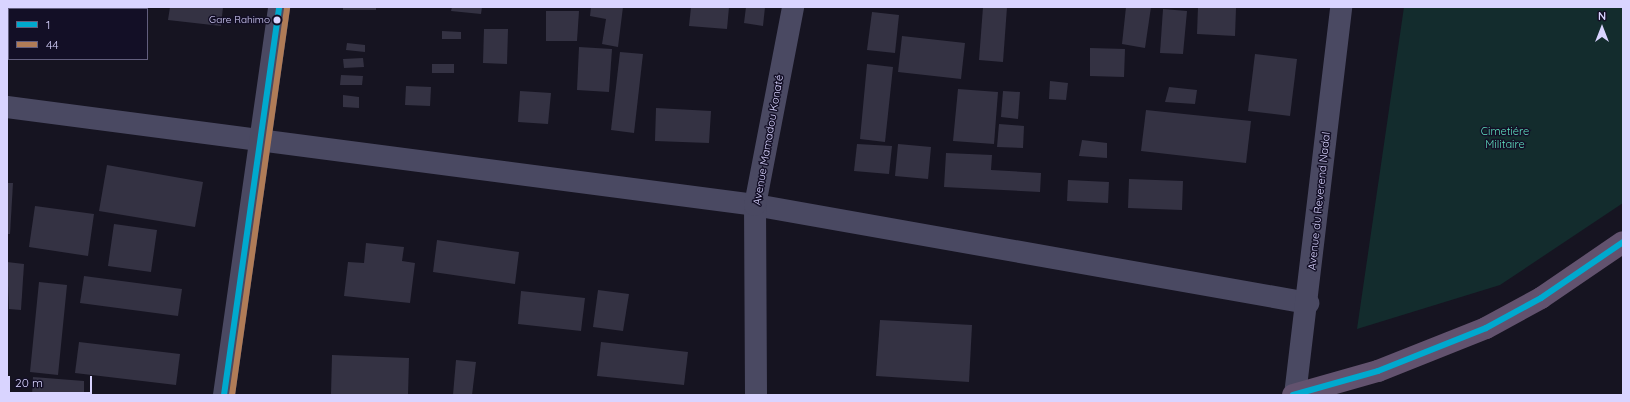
<!DOCTYPE html>
<html>
<head>
<meta charset="utf-8">
<style>
	body { margin:0 }
	#map { position:relative; width:1630px; height:402px; overflow:hidden; background:#161421; font-family:Quicksand,sans-serif }
	div>[style] { position:absolute }
	[style*='--x'] { left:calc(var(--x)*1px); top:calc(var(--y)*1px); width:calc(var(--w)*1px); rotate:calc(var(--a)*1deg) }
	.green>* { inset:0; background:#132c2d }
	.building>* { inset:0; background:#343243 }
	.minor>* { height:22px; margin:-11px; padding:0 11px; transform-origin:11px; border-radius:11px; background:#4a4962 }
	.tertiary>* { height:22px; margin:-11px; padding:0 11px; transform-origin:11px; border-radius:11px; background:#4a4962 }
	.trunk>* { height:22px; margin:-11px; padding:0 11px; transform-origin:11px; border-radius:11px; background:#62526e }
	.bus-1>* { height:6px; margin:-3px; padding:0 3px; transform-origin:3px; border-radius:3px; background:#00a9ce }
	.bus-2>* { height:6px; margin:-3px; padding:0 3px; transform-origin:3px; border-radius:3px; background:#b07c57 }
	.dots>* { width:11px; height:11px; translate:-50% -50%; box-sizing:border-box; border:2px solid #130f26; border-radius:50% }
	span { translate:-50% -50%; white-space:nowrap; text-align:center; line-height:1.15; -webkit-text-stroke:3px #130f26; paint-order:stroke }
	.bus-label { font-size:10px; color:#d9d4ff }
	.right { translate:-100% -50%; text-align:right }
	.park-label { font-size:11px; color:#5fe0c0 }
	.street-label { font-size:11px; color:#d9d4ff }
	.frame { position:absolute; inset:0; border:8px solid #d9d4ff; pointer-events:none }
	.legend { position:absolute; left:8px; top:8px; width:140px; height:52px; box-sizing:border-box; background:#130f26; border:1px solid #625e7d; margin:0; padding:5px 7px; list-style:none; font-size:12px; color:#d9d4ff }
	.legend li { display:flex; align-items:center; gap:8px; height:20px }
	.legend b { width:20px; border:1px solid #625e7d }
	.north { position:absolute; left:1582px; top:8px; width:40px; height:40px; -webkit-text-stroke:3px #130f26; paint-order:stroke; rotate:0deg; font-size:11px; font-weight:700; line-height:16px; text-align:center; color:#d9d4ff }
	.north::after { content:''; display:block; margin:auto; width:14px; height:18px; background:#d9d4ff; clip-path:polygon(50% 0,100% 100%,50% 72%,0 100%) }
	.scale { position:absolute; left:8px; top:376px; width:84px; height:18px; box-sizing:border-box; border:2px solid #d9d4ff; border-top:0; padding-left:5px; font-size:12px; line-height:14px; white-space:nowrap; color:#d9d4ff; -webkit-text-stroke:3px #130f26; paint-order:stroke }
</style>
</head>
<body>
<div id="map">
	<div class="green">
		<div style="clip-path:polygon(1404px 7px,1623px 7px,1623px 203px,1500px 285px,1357px 329px)"></div>
	</div>
	<div class="building">
		<div style="clip-path:polygon(36px 7px,84px 7px,36px 9px)"></div>
		<div style="clip-path:polygon(170px 7px,223px 7px,221px 26px,168px 20px)"></div>
		<div style="clip-path:polygon(343px 7px,376px 7px,376px 10px,343px 10px)"></div>
		<div style="clip-path:polygon(452px 7px,482px 7px,481px 14px,451px 11px)"></div>
		<div style="clip-path:polygon(591px 7px,623px 7px,618px 47px,602px 44px,606px 19px,590px 16px)"></div>
		<div style="clip-path:polygon(691px 7px,729px 7px,727px 29px,689px 26px)"></div>
		<div style="clip-path:polygon(746px 7px,765px 7px,763px 26px,744px 23px)"></div>
		<div style="clip-path:polygon(983px 7px,1007px 7px,1003px 62px,979px 60px)"></div>
		<div style="clip-path:polygon(1126px 7px,1151px 7px,1145px 48px,1122px 44px)"></div>
		<div style="clip-path:polygon(1198px 7px,1236px 8px,1235px 36px,1197px 34px)"></div>
		<div style="clip-path:polygon(1163px 9px,1187px 11px,1183px 54px,1160px 53px)"></div>
		<div style="clip-path:polygon(546px 11px,579px 11px,577px 41px,546px 41px)"></div>
		<div style="clip-path:polygon(872px 12px,899px 15px,895px 53px,867px 50px)"></div>
		<div style="clip-path:polygon(484px 29px,508px 29px,507px 64px,483px 63px)"></div>
		<div style="clip-path:polygon(442px 31px,461px 32px,461px 39px,442px 39px)"></div>
		<div style="clip-path:polygon(902px 36px,965px 43px,961px 79px,898px 72px)"></div>
		<div style="clip-path:polygon(347px 43px,365px 45px,365px 52px,346px 50px)"></div>
		<div style="clip-path:polygon(579px 47px,612px 49px,609px 92px,577px 90px)"></div>
		<div style="clip-path:polygon(1090px 48px,1125px 49px,1124px 77px,1090px 76px)"></div>
		<div style="clip-path:polygon(620px 52px,643px 54px,634px 133px,611px 130px)"></div>
		<div style="clip-path:polygon(1255px 54px,1297px 59px,1290px 116px,1248px 111px)"></div>
		<div style="clip-path:polygon(363px 58px,364px 67px,344px 68px,343px 59px)"></div>
		<div style="clip-path:polygon(432px 64px,454px 64px,454px 73px,432px 73px)"></div>
		<div style="clip-path:polygon(867px 64px,893px 67px,885px 142px,860px 139px)"></div>
		<div style="clip-path:polygon(341px 75px,363px 76px,362px 85px,340px 85px)"></div>
		<div style="clip-path:polygon(1050px 81px,1068px 83px,1066px 100px,1049px 99px)"></div>
		<div style="clip-path:polygon(406px 86px,431px 87px,430px 106px,405px 105px)"></div>
		<div style="clip-path:polygon(1169px 87px,1197px 90px,1195px 104px,1165px 102px)"></div>
		<div style="clip-path:polygon(958px 89px,998px 92px,994px 144px,953px 141px)"></div>
		<div style="clip-path:polygon(520px 91px,551px 93px,548px 124px,518px 122px)"></div>
		<div style="clip-path:polygon(1003px 91px,1020px 92px,1018px 119px,1001px 117px)"></div>
		<div style="clip-path:polygon(343px 95px,359px 97px,359px 108px,343px 107px)"></div>
		<div style="clip-path:polygon(656px 108px,711px 111px,709px 143px,655px 141px)"></div>
		<div style="clip-path:polygon(1146px 110px,1251px 121px,1246px 163px,1141px 151px)"></div>
		<div style="clip-path:polygon(999px 124px,1024px 126px,1023px 148px,997px 147px)"></div>
		<div style="clip-path:polygon(1082px 140px,1107px 143px,1107px 158px,1079px 156px)"></div>
		<div style="clip-path:polygon(857px 144px,892px 146px,889px 174px,854px 171px)"></div>
		<div style="clip-path:polygon(898px 144px,931px 147px,928px 179px,895px 176px)"></div>
		<div style="clip-path:polygon(946px 153px,992px 155px,991px 170px,1041px 173px,1040px 192px,944px 187px)"></div>
		<div style="clip-path:polygon(107px 165px,203px 182px,195px 227px,99px 211px)"></div>
		<div style="clip-path:polygon(1129px 179px,1183px 181px,1182px 210px,1128px 208px)"></div>
		<div style="clip-path:polygon(1068px 180px,1109px 182px,1108px 203px,1067px 201px)"></div>
		<div style="clip-path:polygon(7px 183px,13px 183px,10px 234px,7px 234px)"></div>
		<div style="clip-path:polygon(35px 206px,94px 214px,88px 256px,29px 247px)"></div>
		<div style="clip-path:polygon(114px 224px,157px 230px,151px 272px,108px 266px)"></div>
		<div style="clip-path:polygon(437px 240px,519px 252px,515px 284px,433px 272px)"></div>
		<div style="clip-path:polygon(366px 243px,404px 247px,402px 261px,415px 263px,410px 303px,344px 296px,348px 262px,364px 263px)"></div>
		<div style="clip-path:polygon(7px 262px,24px 264px,21px 310px,9px 309px)"></div>
		<div style="clip-path:polygon(84px 276px,182px 289px,178px 316px,80px 303px)"></div>
		<div style="clip-path:polygon(39px 282px,67px 285px,58px 375px,30px 372px)"></div>
		<div style="clip-path:polygon(598px 290px,629px 294px,623px 331px,593px 327px)"></div>
		<div style="clip-path:polygon(521px 291px,585px 298px,581px 331px,518px 324px)"></div>
		<div style="clip-path:polygon(880px 320px,972px 325px,969px 382px,876px 376px)"></div>
		<div style="clip-path:polygon(79px 342px,180px 354px,176px 385px,75px 373px)"></div>
		<div style="clip-path:polygon(601px 342px,688px 352px,684px 385px,597px 376px)"></div>
		<div style="clip-path:polygon(332px 355px,409px 358px,408px 395px,331px 395px)"></div>
		<div style="clip-path:polygon(456px 360px,476px 362px,472px 395px,453px 395px)"></div>
		<div style="clip-path:polygon(33px 377px,84px 381px,84px 395px,32px 395px)"></div>
	</div>
	<div class="minor">
		<div style="--x:7;--y:107;--w:754;--a:7.46"></div>
		<div style="--x:755;--y:205;--w:562;--a:10.05"></div>
		<div style="--x:756;--y:395;--w:190;--a:-90.3"></div>
		<div style="--x:755;--y:205;--w:202;--a:-79.1"></div>
		<div style="--x:1295;--y:395;--w:391;--a:-83.2"></div>
	</div>
	<div class="tertiary">
		<div style="--x:224;--y:395;--w:392;--a:-81.9"></div>
	</div>
	<div class="trunk">
		<div style="--x:1293;--y:395;--w:88;--a:-15.8"></div>
		<div style="--x:1378;--y:371;--w:116;--a:-21.7"></div>
		<div style="--x:1486;--y:328;--w:63;--a:-28.6"></div>
		<div style="--x:1541;--y:298;--w:99;--a:-34.3"></div>
	</div>
	<div class="bus-1">
		<div style="--x:224;--y:395;--w:392;--a:-81.9"></div>
		<div style="--x:1293;--y:395;--w:88;--a:-15.8"></div>
		<div style="--x:1378;--y:371;--w:116;--a:-21.7"></div>
		<div style="--x:1486;--y:328;--w:63;--a:-28.6"></div>
		<div style="--x:1541;--y:298;--w:99;--a:-34.3"></div>
	</div>
	<div class="bus-2">
		<div style="--x:232;--y:395;--w:391;--a:-81.9"></div>
	</div>
	<div class="dots">
		<div style="left:277px;top:20px;background:#d9d4ff"></div>
	</div>
	<div class="bus-label">
		<span class="right" style="left:270px;top:20px">Gare Rahimo</span>
	</div>
	<div class="park-label">
		<span style="left:1505px;top:138px">Cimetiére<br>Militaire</span>
	</div>
	<div class="street-label">
		<span style="left:768px;top:140px;rotate:-80deg">Avenue Mamadou Konaté</span>
		<span style="left:1319px;top:201px;rotate:-84deg">Avenue du Reverend Nadal</span>
	</div>
	<div class="frame"></div>
	<ul class="legend">
	<li><b style="height:5px;background:#00a9ce"></b>1</li>
	<li><b style="height:5px;background:#b07c57"></b>44</li>
	</ul>
	<div class="north">N</div>
	<div class="scale">20 m</div>
</div>
</body>
</html>
